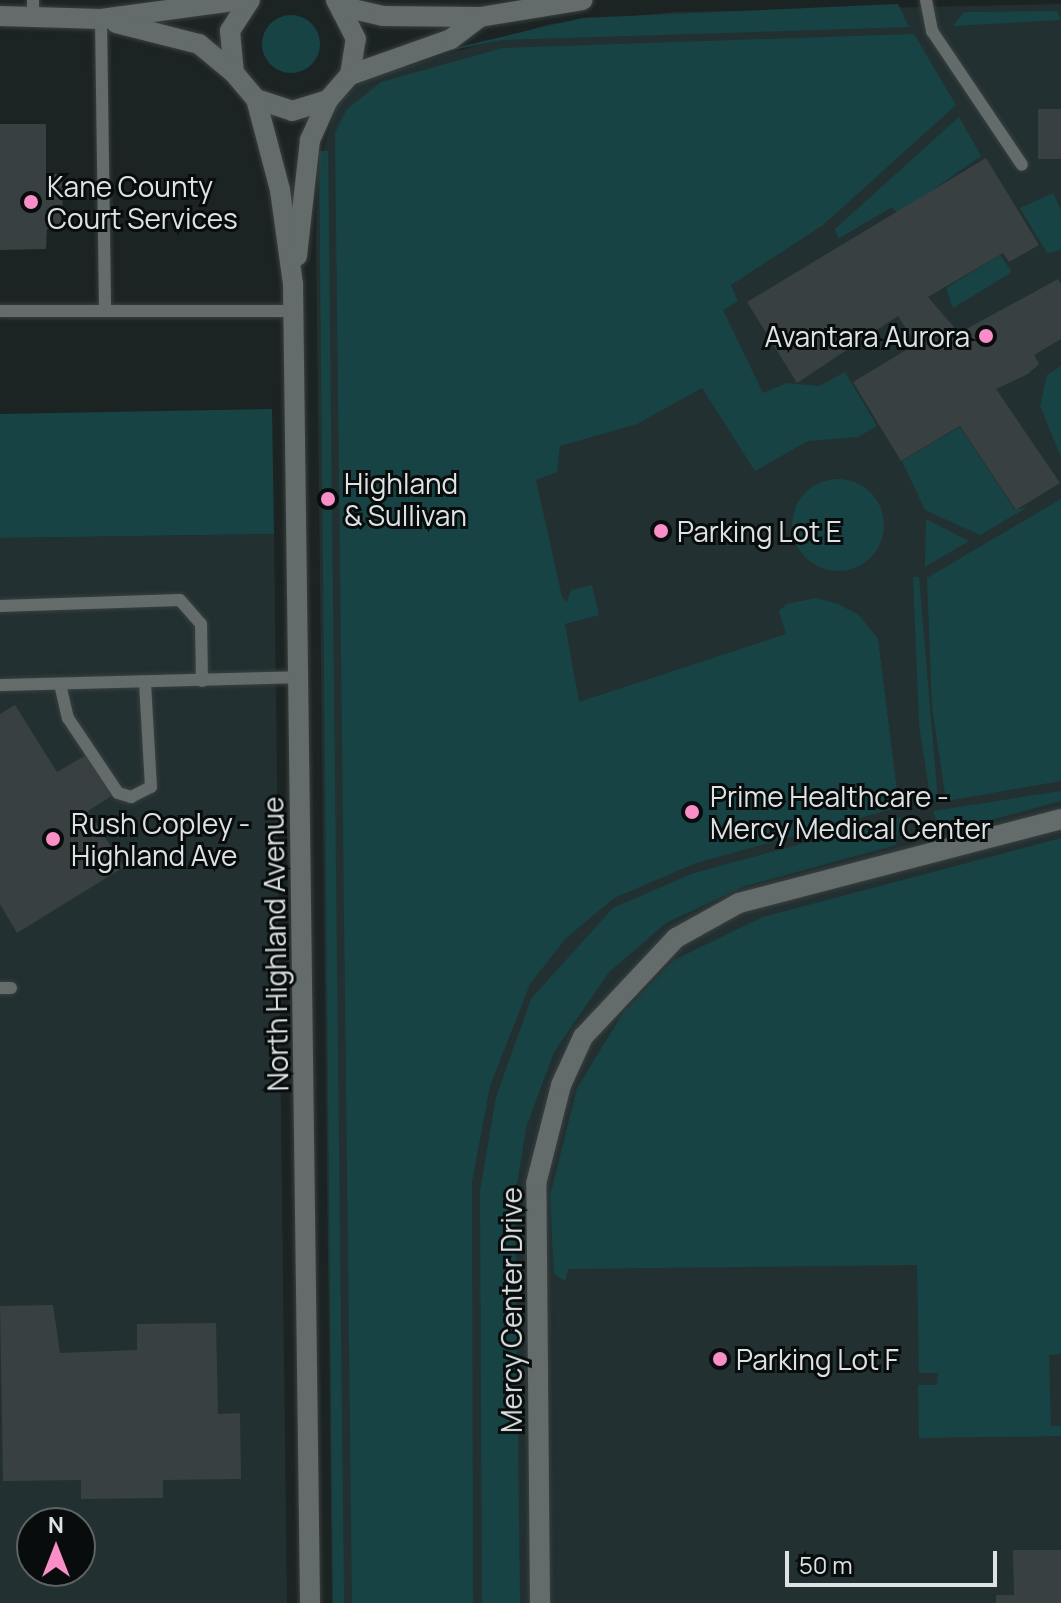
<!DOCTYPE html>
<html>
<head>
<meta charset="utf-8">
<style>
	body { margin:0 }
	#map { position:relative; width:1061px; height:1603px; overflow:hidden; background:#1c2323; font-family:Manrope,sans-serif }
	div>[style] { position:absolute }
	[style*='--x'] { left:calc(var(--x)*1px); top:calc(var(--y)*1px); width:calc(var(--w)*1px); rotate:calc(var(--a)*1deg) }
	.built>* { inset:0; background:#223031 }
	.green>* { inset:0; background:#184345 }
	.round { border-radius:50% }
	.building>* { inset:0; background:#394041 }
	.roads { filter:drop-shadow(0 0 2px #3a3f3f) drop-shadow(0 0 2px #3a3f3f) }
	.service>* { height:12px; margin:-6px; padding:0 6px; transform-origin:6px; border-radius:6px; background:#636b6b }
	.minor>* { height:20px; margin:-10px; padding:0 10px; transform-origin:10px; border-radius:10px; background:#636b6b }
	.tertiary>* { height:20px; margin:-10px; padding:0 10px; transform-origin:10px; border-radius:10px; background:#636b6b }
	.dots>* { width:22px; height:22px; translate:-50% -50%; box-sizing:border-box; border:4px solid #090c0c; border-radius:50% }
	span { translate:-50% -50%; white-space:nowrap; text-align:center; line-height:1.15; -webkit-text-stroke:6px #090c0c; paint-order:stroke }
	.poi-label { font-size:28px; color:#dde2e2 }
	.left { translate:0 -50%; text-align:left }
	.right { translate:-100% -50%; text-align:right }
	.street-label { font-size:28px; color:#dde2e2 }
	.north { position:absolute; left:16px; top:1507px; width:80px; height:80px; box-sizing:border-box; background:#090c0c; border:2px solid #5e6262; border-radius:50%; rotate:0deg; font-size:22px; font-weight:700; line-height:32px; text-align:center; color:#dde2e2 }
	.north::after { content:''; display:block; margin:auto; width:28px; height:36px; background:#fa8fc7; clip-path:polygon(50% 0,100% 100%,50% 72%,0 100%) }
	.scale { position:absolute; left:785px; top:1551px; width:212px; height:36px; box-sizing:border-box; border:4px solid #dde2e2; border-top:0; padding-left:10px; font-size:24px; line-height:28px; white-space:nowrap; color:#dde2e2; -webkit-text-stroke:6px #090c0c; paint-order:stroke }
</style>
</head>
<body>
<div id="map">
	<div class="built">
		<div style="clip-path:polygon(1061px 4px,1061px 1603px,332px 1603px,316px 238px,317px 171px,337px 103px,364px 79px,549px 24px,675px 12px)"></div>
		<div style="clip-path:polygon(evenodd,274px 534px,287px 1603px,0 1603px,0 538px,274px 534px,32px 1523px,80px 1523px,80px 1571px,32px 1571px,32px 1523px)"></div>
	</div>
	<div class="green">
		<div style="clip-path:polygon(898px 4px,909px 27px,502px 40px,403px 60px,582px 18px)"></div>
		<div style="clip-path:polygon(1057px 11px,1061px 20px,953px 26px,964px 12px)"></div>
		<div class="round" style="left:262px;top:15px;width:58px;height:58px"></div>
		<div style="clip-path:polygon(914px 34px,956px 105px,823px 225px,731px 285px,738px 301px,723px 310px,763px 393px,787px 383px,819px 386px,845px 372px,877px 426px,858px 437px,808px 441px,755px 471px,702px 388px,637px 424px,560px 446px,557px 472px,536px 480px,562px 597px,567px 602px,571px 590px,592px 585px,599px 615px,565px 624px,579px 702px,786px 634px,779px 611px,787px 604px,816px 598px,838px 604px,859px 615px,878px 639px,899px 807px,696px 863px,614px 898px,566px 938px,530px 984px,490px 1086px,472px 1182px,473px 1603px,352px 1603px,335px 133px,347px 109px,381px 82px,503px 48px)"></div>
		<div style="clip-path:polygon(959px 117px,981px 156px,898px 214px,892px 207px,838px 239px,835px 229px)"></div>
		<div style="clip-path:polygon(319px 151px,328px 151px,344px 1603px,333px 1603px)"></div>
		<div style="clip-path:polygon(1053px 193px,1061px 210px,1061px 250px,1047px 253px,1020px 208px)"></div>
		<div style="clip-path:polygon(1000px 255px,1012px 272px,953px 308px,946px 288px)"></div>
		<div style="clip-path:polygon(1061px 366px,1061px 457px,1040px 406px,1047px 375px)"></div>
		<div style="clip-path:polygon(272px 409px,274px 534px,0 538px,0 414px)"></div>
		<div style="clip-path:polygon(960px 427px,1015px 510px,1028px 507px,980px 535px,925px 510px,902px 461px)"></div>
		<div class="round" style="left:792px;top:479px;width:92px;height:92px"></div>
		<div style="clip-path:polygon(1061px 499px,1061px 781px,946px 801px,932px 706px,927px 578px)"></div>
		<div style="clip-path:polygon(926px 519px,969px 541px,925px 567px)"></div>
		<div style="clip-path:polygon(913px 577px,919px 577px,938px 802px,931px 803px,919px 724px)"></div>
		<div style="clip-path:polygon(1061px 791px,1061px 801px,954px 830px,938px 824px,933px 811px)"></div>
		<div style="clip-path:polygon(901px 817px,896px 845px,745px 886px,666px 923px,609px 972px,554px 1052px,526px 1128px,515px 1197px,520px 1603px,482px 1603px,480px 1191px,496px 1097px,531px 999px,613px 908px,694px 873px)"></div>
		<div style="clip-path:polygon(1061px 838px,1061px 1354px,1049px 1355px,1051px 1426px,1061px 1426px,1061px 1436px,919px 1438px,918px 1385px,937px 1385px,938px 1373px,919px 1373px,917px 1265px,568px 1269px,565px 1281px,554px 1274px,550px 1196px,577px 1088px,623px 1013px,674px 960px,763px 917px)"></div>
	</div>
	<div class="building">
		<div style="clip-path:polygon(1038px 109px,1061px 109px,1061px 159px,1038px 159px)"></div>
		<div style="clip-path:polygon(0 124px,46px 124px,46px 174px,62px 174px,63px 229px,47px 229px,46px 249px,0 250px)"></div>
		<div style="clip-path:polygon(986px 158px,1039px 245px,1009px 262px,1003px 253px,928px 297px,959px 333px,1058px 279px,1061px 284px,1061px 339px,1034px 355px,1039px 364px,1028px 374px,996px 389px,1060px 483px,1016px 510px,960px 426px,901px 461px,853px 382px,916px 344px,898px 316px,797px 383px,747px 302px)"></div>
		<div style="clip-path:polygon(15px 705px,57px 772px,88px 754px,113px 795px,88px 811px,124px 867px,17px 933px,0 904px,0 714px)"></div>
		<div style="clip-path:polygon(53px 1305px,60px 1353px,137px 1350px,137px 1324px,216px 1323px,218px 1414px,240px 1413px,241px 1479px,163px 1480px,163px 1498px,81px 1499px,81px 1480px,3px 1481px,0 1306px)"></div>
		<div style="clip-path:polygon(1013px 1550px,1061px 1550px,1061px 1603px,996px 1603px,996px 1595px,1014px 1595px)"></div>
	</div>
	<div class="roads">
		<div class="service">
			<div style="--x:33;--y:0;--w:17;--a:90"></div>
			<div style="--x:926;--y:0;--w:32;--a:79"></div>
			<div style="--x:932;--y:31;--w:161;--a:56.1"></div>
			<div style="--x:101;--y:19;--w:290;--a:89.2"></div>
			<div style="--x:0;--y:311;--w:294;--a:0"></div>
			<div style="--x:0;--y:606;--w:180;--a:-1.9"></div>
			<div style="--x:180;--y:600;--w:32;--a:49"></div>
			<div style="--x:201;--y:624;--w:57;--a:89"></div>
			<div style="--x:60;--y:684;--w:35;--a:77"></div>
			<div style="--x:68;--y:718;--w:90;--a:56.3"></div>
			<div style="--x:118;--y:793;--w:14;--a:17"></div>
			<div style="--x:131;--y:797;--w:22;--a:-27"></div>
			<div style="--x:151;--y:787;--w:105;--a:-93.3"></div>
			<div style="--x:0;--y:685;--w:299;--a:-1.5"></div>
			<div style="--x:0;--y:988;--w:11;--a:0"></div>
		</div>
		<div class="minor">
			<div style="--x:540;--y:1603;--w:419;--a:-90.5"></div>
			<div style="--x:536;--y:1184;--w:102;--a:-75.8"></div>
			<div style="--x:561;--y:1085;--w:53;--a:-65.4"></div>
			<div style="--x:583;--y:1037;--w:136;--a:-46.8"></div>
			<div style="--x:676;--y:938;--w:72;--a:-29.1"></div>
			<div style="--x:739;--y:903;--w:333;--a:-14.6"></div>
		</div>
		<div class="tertiary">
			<div style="--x:250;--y:0;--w:37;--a:123"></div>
			<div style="--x:230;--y:31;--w:42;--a:84.6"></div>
			<div style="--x:234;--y:73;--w:34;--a:50"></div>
			<div style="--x:256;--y:99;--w:38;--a:18"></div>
			<div style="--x:292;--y:111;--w:38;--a:-17"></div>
			<div style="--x:328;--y:100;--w:33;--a:-49"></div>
			<div style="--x:350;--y:75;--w:36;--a:-81"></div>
			<div style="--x:356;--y:39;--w:44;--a:-117.1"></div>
			<div style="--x:344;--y:7;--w:39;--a:13"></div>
			<div style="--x:382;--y:16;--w:98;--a:0.6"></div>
			<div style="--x:480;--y:17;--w:104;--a:-9.4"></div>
			<div style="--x:0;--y:16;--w:101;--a:1.7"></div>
			<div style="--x:101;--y:19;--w:141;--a:-7.7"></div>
			<div style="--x:116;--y:23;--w:86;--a:14.2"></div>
			<div style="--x:199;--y:44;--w:45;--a:39.6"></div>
			<div style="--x:350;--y:75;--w:107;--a:-19.6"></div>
			<div style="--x:451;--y:39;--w:36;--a:-37"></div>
			<div style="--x:256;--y:99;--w:94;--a:75.2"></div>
			<div style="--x:280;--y:190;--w:95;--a:82.1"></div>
			<div style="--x:293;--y:284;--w:1319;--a:89.26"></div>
			<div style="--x:297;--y:256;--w:117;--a:-83.6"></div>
			<div style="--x:310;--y:140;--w:44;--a:-65.8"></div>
		</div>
	</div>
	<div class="dots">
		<div style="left:31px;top:202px;background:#fa8fc7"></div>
		<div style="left:986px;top:336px;background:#fa8fc7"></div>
		<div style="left:328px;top:499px;background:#fa8fc7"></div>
		<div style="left:661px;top:531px;background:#fa8fc7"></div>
		<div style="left:692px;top:812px;background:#fa8fc7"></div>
		<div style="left:53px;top:839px;background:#fa8fc7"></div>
		<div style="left:720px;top:1359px;background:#fa8fc7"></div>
	</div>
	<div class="poi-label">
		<span class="left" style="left:47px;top:202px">Kane County<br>Court Services</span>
		<span class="right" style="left:970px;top:336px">Avantara Aurora</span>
		<span class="left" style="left:344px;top:499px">Highland<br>&amp; Sullivan</span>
		<span class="left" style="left:677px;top:531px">Parking Lot E</span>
		<span class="left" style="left:710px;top:812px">Prime Healthcare -<br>Mercy Medical Center</span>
		<span class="left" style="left:71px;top:839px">Rush Copley -<br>Highland Ave</span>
		<span class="left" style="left:736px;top:1359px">Parking Lot F</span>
	</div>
	<div class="street-label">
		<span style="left:275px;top:944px;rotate:-91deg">North Highland Avenue</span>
		<span style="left:511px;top:1310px;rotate:-90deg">Mercy Center Drive</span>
	</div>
	<div class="north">N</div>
	<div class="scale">50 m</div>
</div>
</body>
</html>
